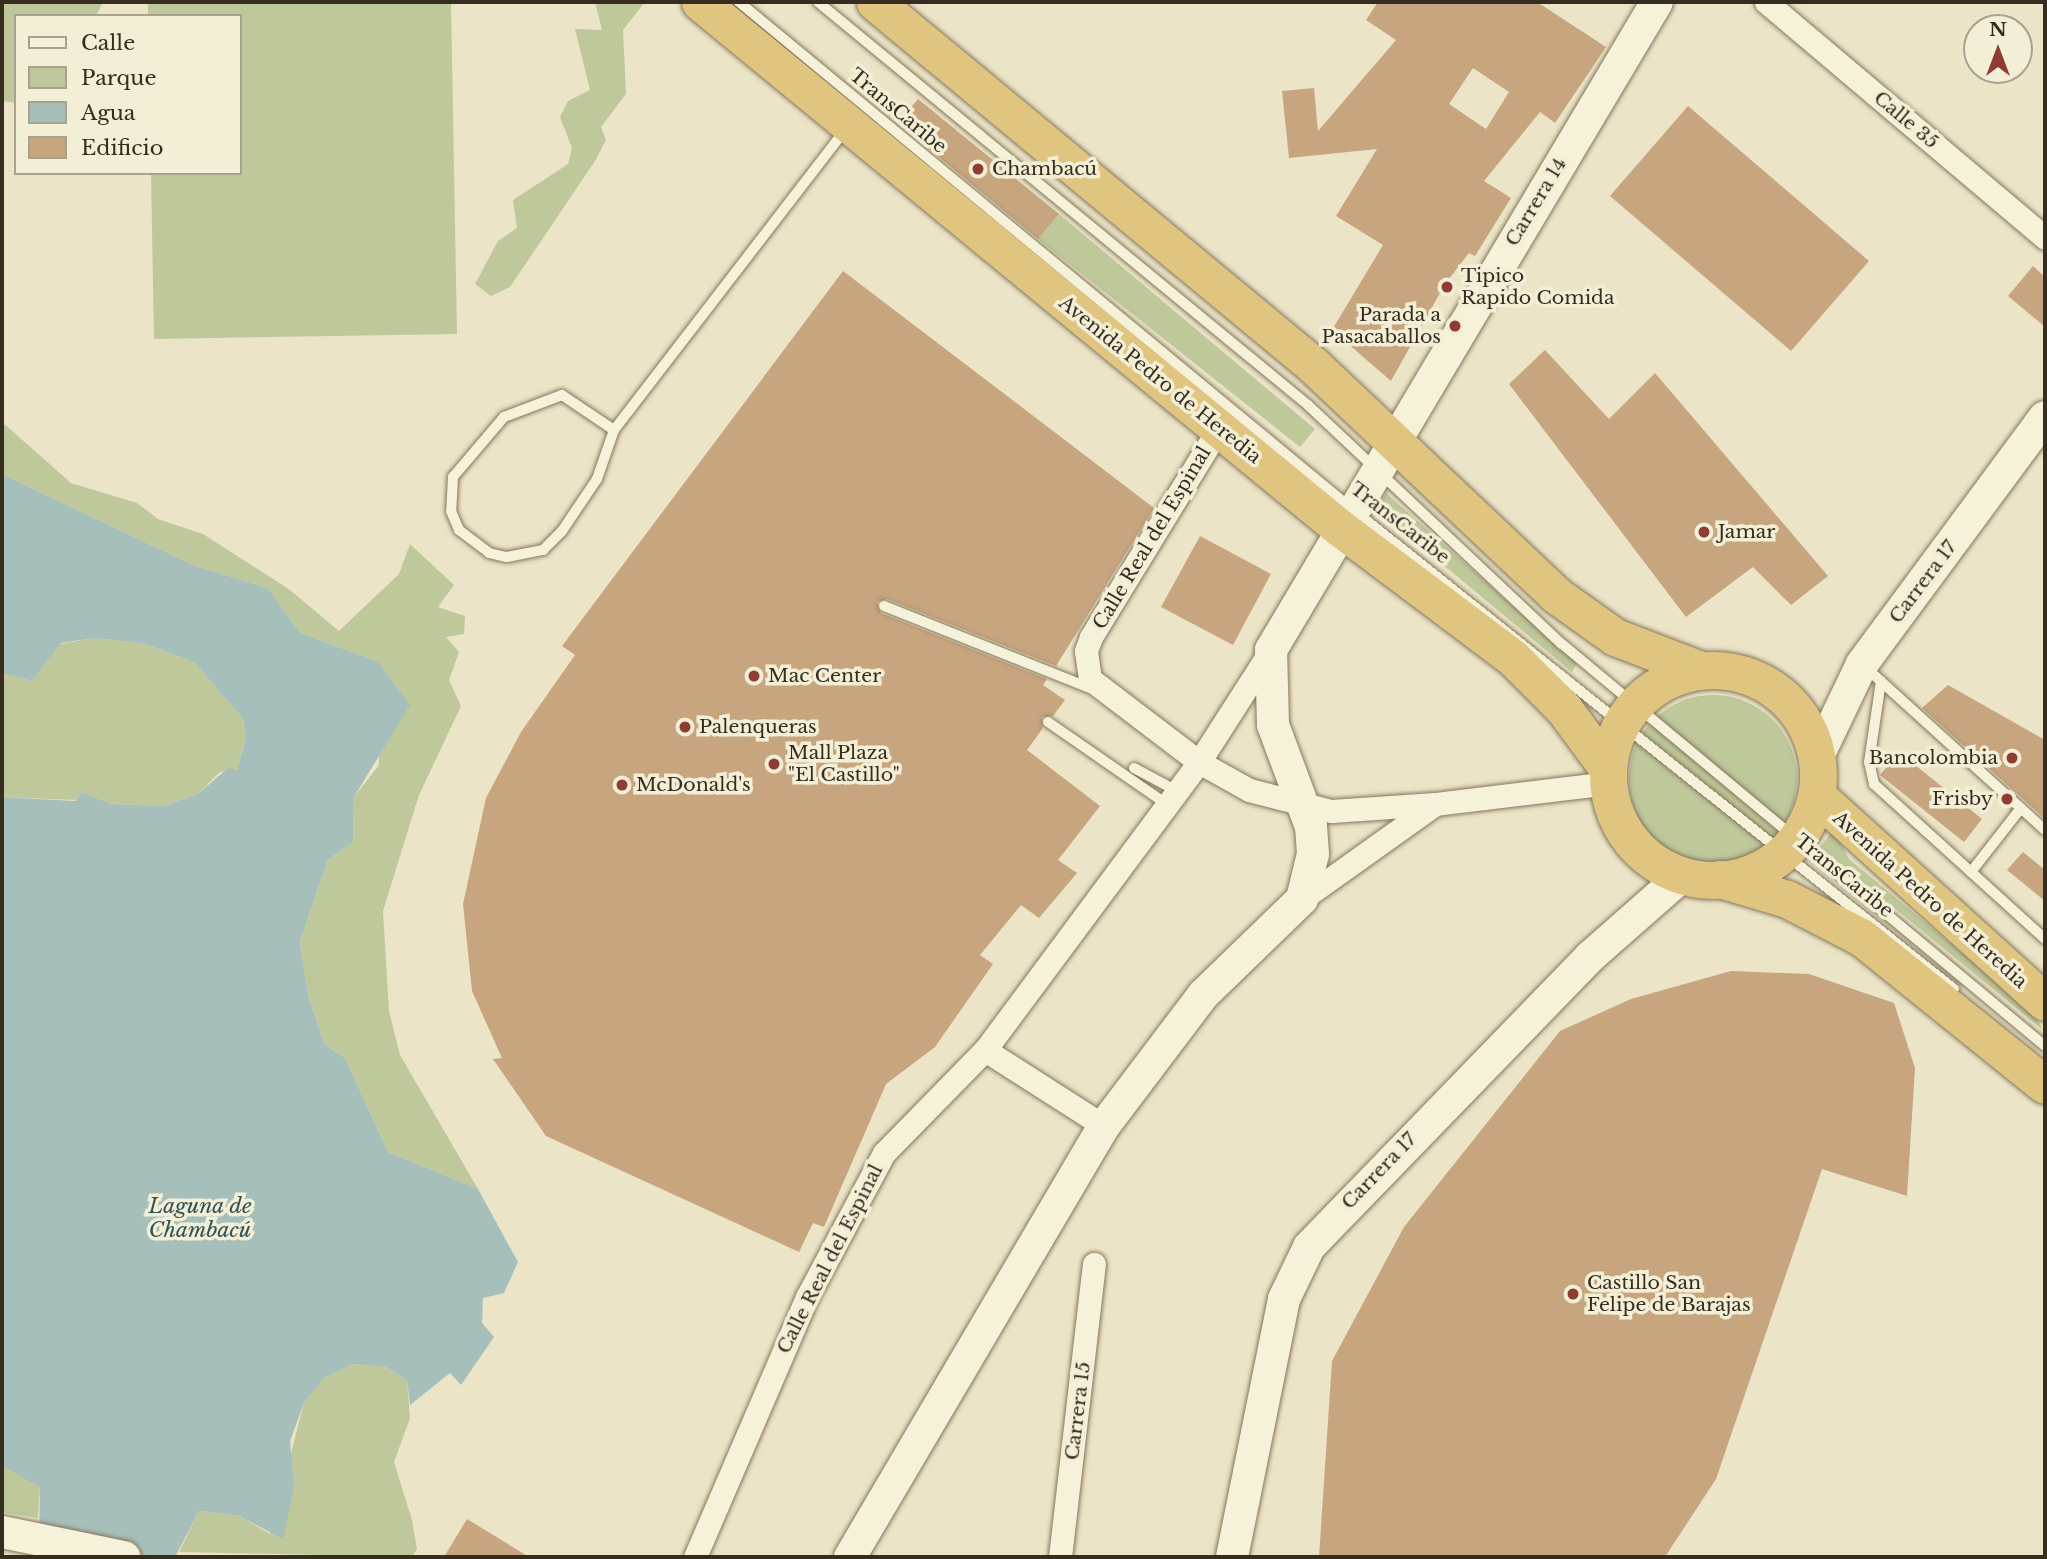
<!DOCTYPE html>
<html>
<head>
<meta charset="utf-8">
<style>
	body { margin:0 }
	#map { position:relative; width:2047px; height:1559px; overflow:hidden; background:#ebe4c7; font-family:"Libre Baskerville",serif }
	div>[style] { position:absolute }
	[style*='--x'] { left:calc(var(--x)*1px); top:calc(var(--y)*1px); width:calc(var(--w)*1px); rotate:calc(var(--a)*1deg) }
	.green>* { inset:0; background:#bec89b }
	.round { border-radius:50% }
	.water>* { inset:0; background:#a7bfbb }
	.building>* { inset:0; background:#c6a57f }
	.roads { filter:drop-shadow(0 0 2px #85775d) drop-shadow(0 0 2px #85775d) }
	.service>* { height:10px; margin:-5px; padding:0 5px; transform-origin:5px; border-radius:5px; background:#f6f1d9 }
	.minor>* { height:23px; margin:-11.5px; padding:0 11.5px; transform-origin:11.5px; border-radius:11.5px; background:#f6f1d9 }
	.secondary>* { height:32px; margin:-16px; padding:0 16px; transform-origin:16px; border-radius:16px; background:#f6f1d9 }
	.trunk>* { height:37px; margin:-18.5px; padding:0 18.5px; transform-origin:18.5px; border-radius:18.5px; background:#dfc580 }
	.trunk>.ring { margin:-18.5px; padding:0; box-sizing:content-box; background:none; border:37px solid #dfc580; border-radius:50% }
	.dots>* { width:19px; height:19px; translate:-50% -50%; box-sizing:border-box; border:4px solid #f3eed6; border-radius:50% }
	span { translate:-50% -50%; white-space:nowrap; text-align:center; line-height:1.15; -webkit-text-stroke:7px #f3eed6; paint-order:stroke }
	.street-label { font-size:19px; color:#362d20 }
	.poi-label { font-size:19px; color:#362d20 }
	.left { translate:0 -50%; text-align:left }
	.right { translate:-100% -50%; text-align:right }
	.water-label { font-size:21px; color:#305355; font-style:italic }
	.frame { position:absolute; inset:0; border:4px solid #362d20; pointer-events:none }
	.legend { position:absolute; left:14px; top:14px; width:228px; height:161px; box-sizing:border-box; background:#f3eed6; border:2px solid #a7a18d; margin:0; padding:9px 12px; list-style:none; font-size:21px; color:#362d20 }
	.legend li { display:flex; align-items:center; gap:14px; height:35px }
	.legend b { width:35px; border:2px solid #a7a18d }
	.north { position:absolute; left:1963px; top:14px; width:70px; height:70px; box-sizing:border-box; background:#f3eed6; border:2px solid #a7a18d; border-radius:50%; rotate:0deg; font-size:19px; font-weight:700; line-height:28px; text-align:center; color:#362d20 }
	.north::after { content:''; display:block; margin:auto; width:24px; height:32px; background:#8f3c32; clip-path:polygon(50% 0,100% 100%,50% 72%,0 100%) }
</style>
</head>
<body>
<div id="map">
	<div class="green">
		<div style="clip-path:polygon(2px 2px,103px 2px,96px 16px,16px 16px,16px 103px,2px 101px)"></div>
		<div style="clip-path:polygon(148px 2px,451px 2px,457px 334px,154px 339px,151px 173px,240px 173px,240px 16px,148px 16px)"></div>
		<div style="clip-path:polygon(595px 2px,645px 2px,623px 30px,626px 94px,601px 127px,606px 140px,595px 161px,510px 287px,491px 296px,475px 284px,498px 241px,517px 228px,513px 200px,568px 164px,572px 148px,560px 117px,568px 101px,590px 90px,575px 29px,602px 30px)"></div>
		<div style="clip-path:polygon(1059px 214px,1315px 429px,1300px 447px,1038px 239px)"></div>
		<div style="clip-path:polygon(2px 422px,71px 483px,137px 503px,158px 519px,203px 534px,290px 590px,339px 631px,399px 574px,410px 544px,454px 585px,438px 607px,465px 616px,464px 634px,446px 637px,459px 652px,449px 680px,461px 706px,419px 795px,383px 911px,389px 1011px,400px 1055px,478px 1189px,388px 1152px,345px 1058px,324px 1044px,308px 995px,300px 942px,328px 860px,353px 842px,354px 797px,379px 765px,377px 661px,300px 633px,268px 588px,193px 565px,2px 474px)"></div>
		<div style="clip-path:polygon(1386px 493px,1577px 663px,1572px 672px,1376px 509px)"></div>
		<div style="clip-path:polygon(94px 638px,142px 643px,194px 662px,243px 719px,246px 737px,237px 770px,220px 772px,199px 793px,164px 806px,112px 804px,81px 792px,75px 800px,2px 797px,2px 673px,32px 681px,60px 644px)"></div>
		<div class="round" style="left:1629px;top:695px;width:168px;height:168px"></div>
		<div style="clip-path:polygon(1834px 829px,1849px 859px,2034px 1013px,2043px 1030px,1820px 847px)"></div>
		<div style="clip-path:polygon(353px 1364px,386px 1367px,407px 1380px,410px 1418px,394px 1462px,412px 1520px,417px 1549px,412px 1557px,179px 1552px,199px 1511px,239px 1516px,270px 1534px,304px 1403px,324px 1378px)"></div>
		<div style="clip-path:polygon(9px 1465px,40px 1487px,38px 1518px,2px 1512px,2px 1466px)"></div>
	</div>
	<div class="water">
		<div style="clip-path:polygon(2px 474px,193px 565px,268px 588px,300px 633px,377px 661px,410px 705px,354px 797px,353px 842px,328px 860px,317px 892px,300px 942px,308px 995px,324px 1044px,345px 1058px,388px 1152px,478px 1189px,518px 1262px,504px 1293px,483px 1298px,482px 1323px,494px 1337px,461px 1385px,450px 1373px,410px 1405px,407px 1380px,386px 1367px,353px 1364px,324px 1378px,304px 1403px,290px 1441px,294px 1488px,283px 1539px,239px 1516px,199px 1511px,175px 1557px,39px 1557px,40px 1487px,2px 1466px,2px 797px,75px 801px,81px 792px,112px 804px,164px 806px,199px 793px,228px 768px,237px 770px,246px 737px,243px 719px,194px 662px,142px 643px,94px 638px,61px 643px,32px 681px,2px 673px)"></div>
	</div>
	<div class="building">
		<div style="clip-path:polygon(evenodd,1378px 2px,1537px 2px,1606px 47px,1555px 123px,1540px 112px,1484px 181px,1511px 198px,1475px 256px,1469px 253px,1445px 284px,1391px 381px,1332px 330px,1383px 245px,1336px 216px,1377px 149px,1289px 158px,1282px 91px,1314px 88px,1318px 131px,1396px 40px,1366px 20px,1378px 2px,1473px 68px,1509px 92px,1486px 129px,1449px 104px,1473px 68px)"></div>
		<div style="clip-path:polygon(918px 99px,1059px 214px,1038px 239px,898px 123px)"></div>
		<div style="clip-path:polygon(1688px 106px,1869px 261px,1791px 351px,1610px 196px)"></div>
		<div style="clip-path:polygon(2033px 266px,2045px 277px,2045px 327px,2008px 296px)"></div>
		<div style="clip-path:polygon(843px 271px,1154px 508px,1056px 666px,887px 599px,877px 602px,881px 613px,1047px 679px,1043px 685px,1065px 700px,1053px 716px,1042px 717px,1043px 728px,1027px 750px,1100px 806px,1058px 860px,1077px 873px,1039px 918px,1021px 905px,980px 955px,993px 964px,935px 1047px,886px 1084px,824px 1227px,813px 1223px,799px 1252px,546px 1136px,493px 1059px,502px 1058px,472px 991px,463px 904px,486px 798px,521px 732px,575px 655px,562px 646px)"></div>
		<div style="clip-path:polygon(1545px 350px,1609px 419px,1655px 373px,1828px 576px,1791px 605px,1753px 567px,1686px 617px,1509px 384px)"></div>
		<div style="clip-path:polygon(1200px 536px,1271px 574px,1233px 645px,1161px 607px)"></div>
		<div style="clip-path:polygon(1948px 685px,2045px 740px,2045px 819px,1922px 708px)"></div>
		<div style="clip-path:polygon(1899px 752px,1982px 819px,1964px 842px,1880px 775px)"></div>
		<div style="clip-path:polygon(2023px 852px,2045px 870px,2045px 901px,2007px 870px)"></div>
		<div style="clip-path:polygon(1731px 971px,1809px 974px,1894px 1003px,1915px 1068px,1907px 1196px,1822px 1169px,1716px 1479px,1665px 1557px,1319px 1557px,1332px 1361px,1404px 1227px,1560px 1031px,1631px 999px)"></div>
		<div style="clip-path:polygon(467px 1519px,529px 1557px,444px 1557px)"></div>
	</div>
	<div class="roads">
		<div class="service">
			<div style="--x:739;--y:2;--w:795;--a:39.59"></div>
			<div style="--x:1352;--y:509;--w:770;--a:38.57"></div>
			<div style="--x:818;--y:2;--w:634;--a:39.44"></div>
			<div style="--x:1308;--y:405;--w:349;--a:43.3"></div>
			<div style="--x:1562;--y:644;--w:628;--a:39.77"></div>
			<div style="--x:614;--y:430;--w:63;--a:-146.1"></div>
			<div style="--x:562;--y:395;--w:62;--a:159.2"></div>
			<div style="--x:504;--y:417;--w:79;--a:130.4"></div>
			<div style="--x:453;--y:477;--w:34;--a:93"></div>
			<div style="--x:451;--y:511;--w:21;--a:67"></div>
			<div style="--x:459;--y:530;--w:38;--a:37"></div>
			<div style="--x:489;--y:553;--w:18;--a:13"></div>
			<div style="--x:507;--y:557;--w:37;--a:-11"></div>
			<div style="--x:543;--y:550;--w:27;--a:-45"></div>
			<div style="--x:562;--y:531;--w:63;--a:-56.1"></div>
			<div style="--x:597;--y:479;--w:52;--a:-70.9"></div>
			<div style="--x:614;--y:430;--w:379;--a:-52.4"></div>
			<div style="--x:884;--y:606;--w:225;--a:21.7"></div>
			<div style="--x:1864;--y:666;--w:244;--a:42.2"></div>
			<div style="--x:1881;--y:681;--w:82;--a:98.4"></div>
			<div style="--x:1869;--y:762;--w:23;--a:77"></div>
			<div style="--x:1874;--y:784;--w:231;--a:42.2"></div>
			<div style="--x:1048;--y:722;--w:146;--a:34.7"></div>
			<div style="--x:1134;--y:768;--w:49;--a:28.1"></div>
			<div style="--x:1971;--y:872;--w:81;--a:-52"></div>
		</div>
		<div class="minor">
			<div style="--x:1766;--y:2;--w:365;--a:40.2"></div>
			<div style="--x:1219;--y:428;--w:245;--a:121.5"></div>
			<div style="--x:1091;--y:637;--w:15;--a:110"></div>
			<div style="--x:1086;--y:651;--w:28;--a:82"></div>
			<div style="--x:1090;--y:679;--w:137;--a:37.3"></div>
			<div style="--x:1199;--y:762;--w:57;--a:29.2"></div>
			<div style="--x:1249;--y:790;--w:85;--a:14.4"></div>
			<div style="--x:1331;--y:811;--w:104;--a:-3.9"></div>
			<div style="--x:1302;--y:899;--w:163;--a:-35.5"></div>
			<div style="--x:1435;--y:804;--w:174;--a:-6.9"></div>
			<div style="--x:985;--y:1050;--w:141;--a:32.6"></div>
			<div style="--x:695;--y:1557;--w:283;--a:-66.7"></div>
			<div style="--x:807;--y:1297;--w:163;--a:-61.9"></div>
			<div style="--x:884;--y:1153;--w:144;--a:-45.6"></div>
			<div style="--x:985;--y:1050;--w:359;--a:-53.4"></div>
			<div style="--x:1199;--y:762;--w:133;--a:-57.3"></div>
			<div style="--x:1060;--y:1557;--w:295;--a:-83.4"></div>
		</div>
		<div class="secondary">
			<div style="--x:1817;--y:758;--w:104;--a:-64.4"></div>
			<div style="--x:1862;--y:664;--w:307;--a:-53.5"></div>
			<div style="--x:2;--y:1532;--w:125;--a:11.6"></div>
			<div style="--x:850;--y:1557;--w:500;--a:-59.49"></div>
			<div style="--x:1104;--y:1126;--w:164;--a:-52.9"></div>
			<div style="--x:1203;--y:995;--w:138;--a:-44.1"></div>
			<div style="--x:1302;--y:899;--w:46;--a:-76.3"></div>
			<div style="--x:1313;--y:854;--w:27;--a:-94"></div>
			<div style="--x:1311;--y:827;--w:109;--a:-110.4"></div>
			<div style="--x:1273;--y:725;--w:75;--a:-91.5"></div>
			<div style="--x:1271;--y:650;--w:754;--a:-59.22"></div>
			<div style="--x:1232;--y:1557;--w:263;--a:-78.6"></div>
			<div style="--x:1284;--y:1299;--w:58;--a:-64.3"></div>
			<div style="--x:1309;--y:1247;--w:404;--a:-45.9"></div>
			<div style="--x:1590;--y:957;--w:124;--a:-41.4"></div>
		</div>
		<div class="trunk">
			<div style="--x:700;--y:2;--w:828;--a:39.42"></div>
			<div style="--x:1340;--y:528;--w:216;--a:36.9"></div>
			<div style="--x:1513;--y:658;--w:72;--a:45"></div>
			<div style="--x:1564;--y:709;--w:74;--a:53.7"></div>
			<div style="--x:875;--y:2;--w:569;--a:39.65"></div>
			<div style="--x:1313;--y:365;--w:335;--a:43.4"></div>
			<div style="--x:1556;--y:595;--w:72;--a:35.4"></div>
			<div style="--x:1615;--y:637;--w:92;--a:21"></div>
			<div class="ring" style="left:1608px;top:670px;width:173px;height:173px"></div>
			<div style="--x:1817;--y:796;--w:307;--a:42.1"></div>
			<div style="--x:1720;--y:879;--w:70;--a:16.6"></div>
			<div style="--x:1787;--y:899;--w:83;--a:27.2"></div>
			<div style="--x:1861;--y:937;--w:236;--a:38.8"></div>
		</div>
	</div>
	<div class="dots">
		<div style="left:978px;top:169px;background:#8f3c32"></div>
		<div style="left:1447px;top:287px;background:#8f3c32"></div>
		<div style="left:1455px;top:326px;background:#8f3c32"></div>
		<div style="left:1704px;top:532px;background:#8f3c32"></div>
		<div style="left:754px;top:676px;background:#8f3c32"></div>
		<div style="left:685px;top:727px;background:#8f3c32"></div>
		<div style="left:2012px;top:758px;background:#8f3c32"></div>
		<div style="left:774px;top:764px;background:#8f3c32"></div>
		<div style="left:622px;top:785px;background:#8f3c32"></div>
		<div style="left:2007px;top:799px;background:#8f3c32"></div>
		<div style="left:1573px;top:1294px;background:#8f3c32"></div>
	</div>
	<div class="street-label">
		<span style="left:898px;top:111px;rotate:40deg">TransCaribe</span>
		<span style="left:1906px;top:120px;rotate:40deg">Calle 35</span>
		<span style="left:1536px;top:202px;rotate:-59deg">Carrera 14</span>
		<span style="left:1160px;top:380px;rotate:39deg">Avenida Pedro de Heredia</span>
		<span style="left:1400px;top:523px;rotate:38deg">TransCaribe</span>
		<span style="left:1152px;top:538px;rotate:-59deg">Calle Real del Espinal</span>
		<span style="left:1923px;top:582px;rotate:-53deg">Carrera 17</span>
		<span style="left:1844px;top:876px;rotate:39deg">TransCaribe</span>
		<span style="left:1930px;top:900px;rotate:42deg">Avenida Pedro de Heredia</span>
		<span style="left:1379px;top:1171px;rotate:-46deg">Carrera 17</span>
		<span style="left:830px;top:1259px;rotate:-63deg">Calle Real del Espinal</span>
		<span style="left:1078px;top:1411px;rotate:-83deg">Carrera 15</span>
	</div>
	<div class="poi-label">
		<span class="left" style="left:992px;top:169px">Chambacú</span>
		<span class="left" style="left:1461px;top:287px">Tipico<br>Rapido Comida</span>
		<span class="right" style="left:1441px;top:326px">Parada a<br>Pasacaballos</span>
		<span class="left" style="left:1718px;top:532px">Jamar</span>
		<span class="left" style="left:768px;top:676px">Mac Center</span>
		<span class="left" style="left:699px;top:727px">Palenqueras</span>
		<span class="left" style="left:788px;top:764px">Mall Plaza<br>"El Castillo"</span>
		<span class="right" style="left:1998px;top:758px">Bancolombia</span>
		<span class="left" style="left:636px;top:785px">McDonald's</span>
		<span class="right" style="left:1993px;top:799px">Frisby</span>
		<span class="left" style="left:1587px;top:1294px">Castillo San<br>Felipe de Barajas</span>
	</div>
	<div class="water-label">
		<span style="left:200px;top:1218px">Laguna de<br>Chambacú</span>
	</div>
	<div class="frame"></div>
	<ul class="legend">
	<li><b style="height:9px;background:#f6f1d9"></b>Calle</li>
	<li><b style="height:19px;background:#bec89b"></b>Parque</li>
	<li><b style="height:19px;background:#a7bfbb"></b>Agua</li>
	<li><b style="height:19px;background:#c6a57f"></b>Edificio</li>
	</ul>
	<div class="north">N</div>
</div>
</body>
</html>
